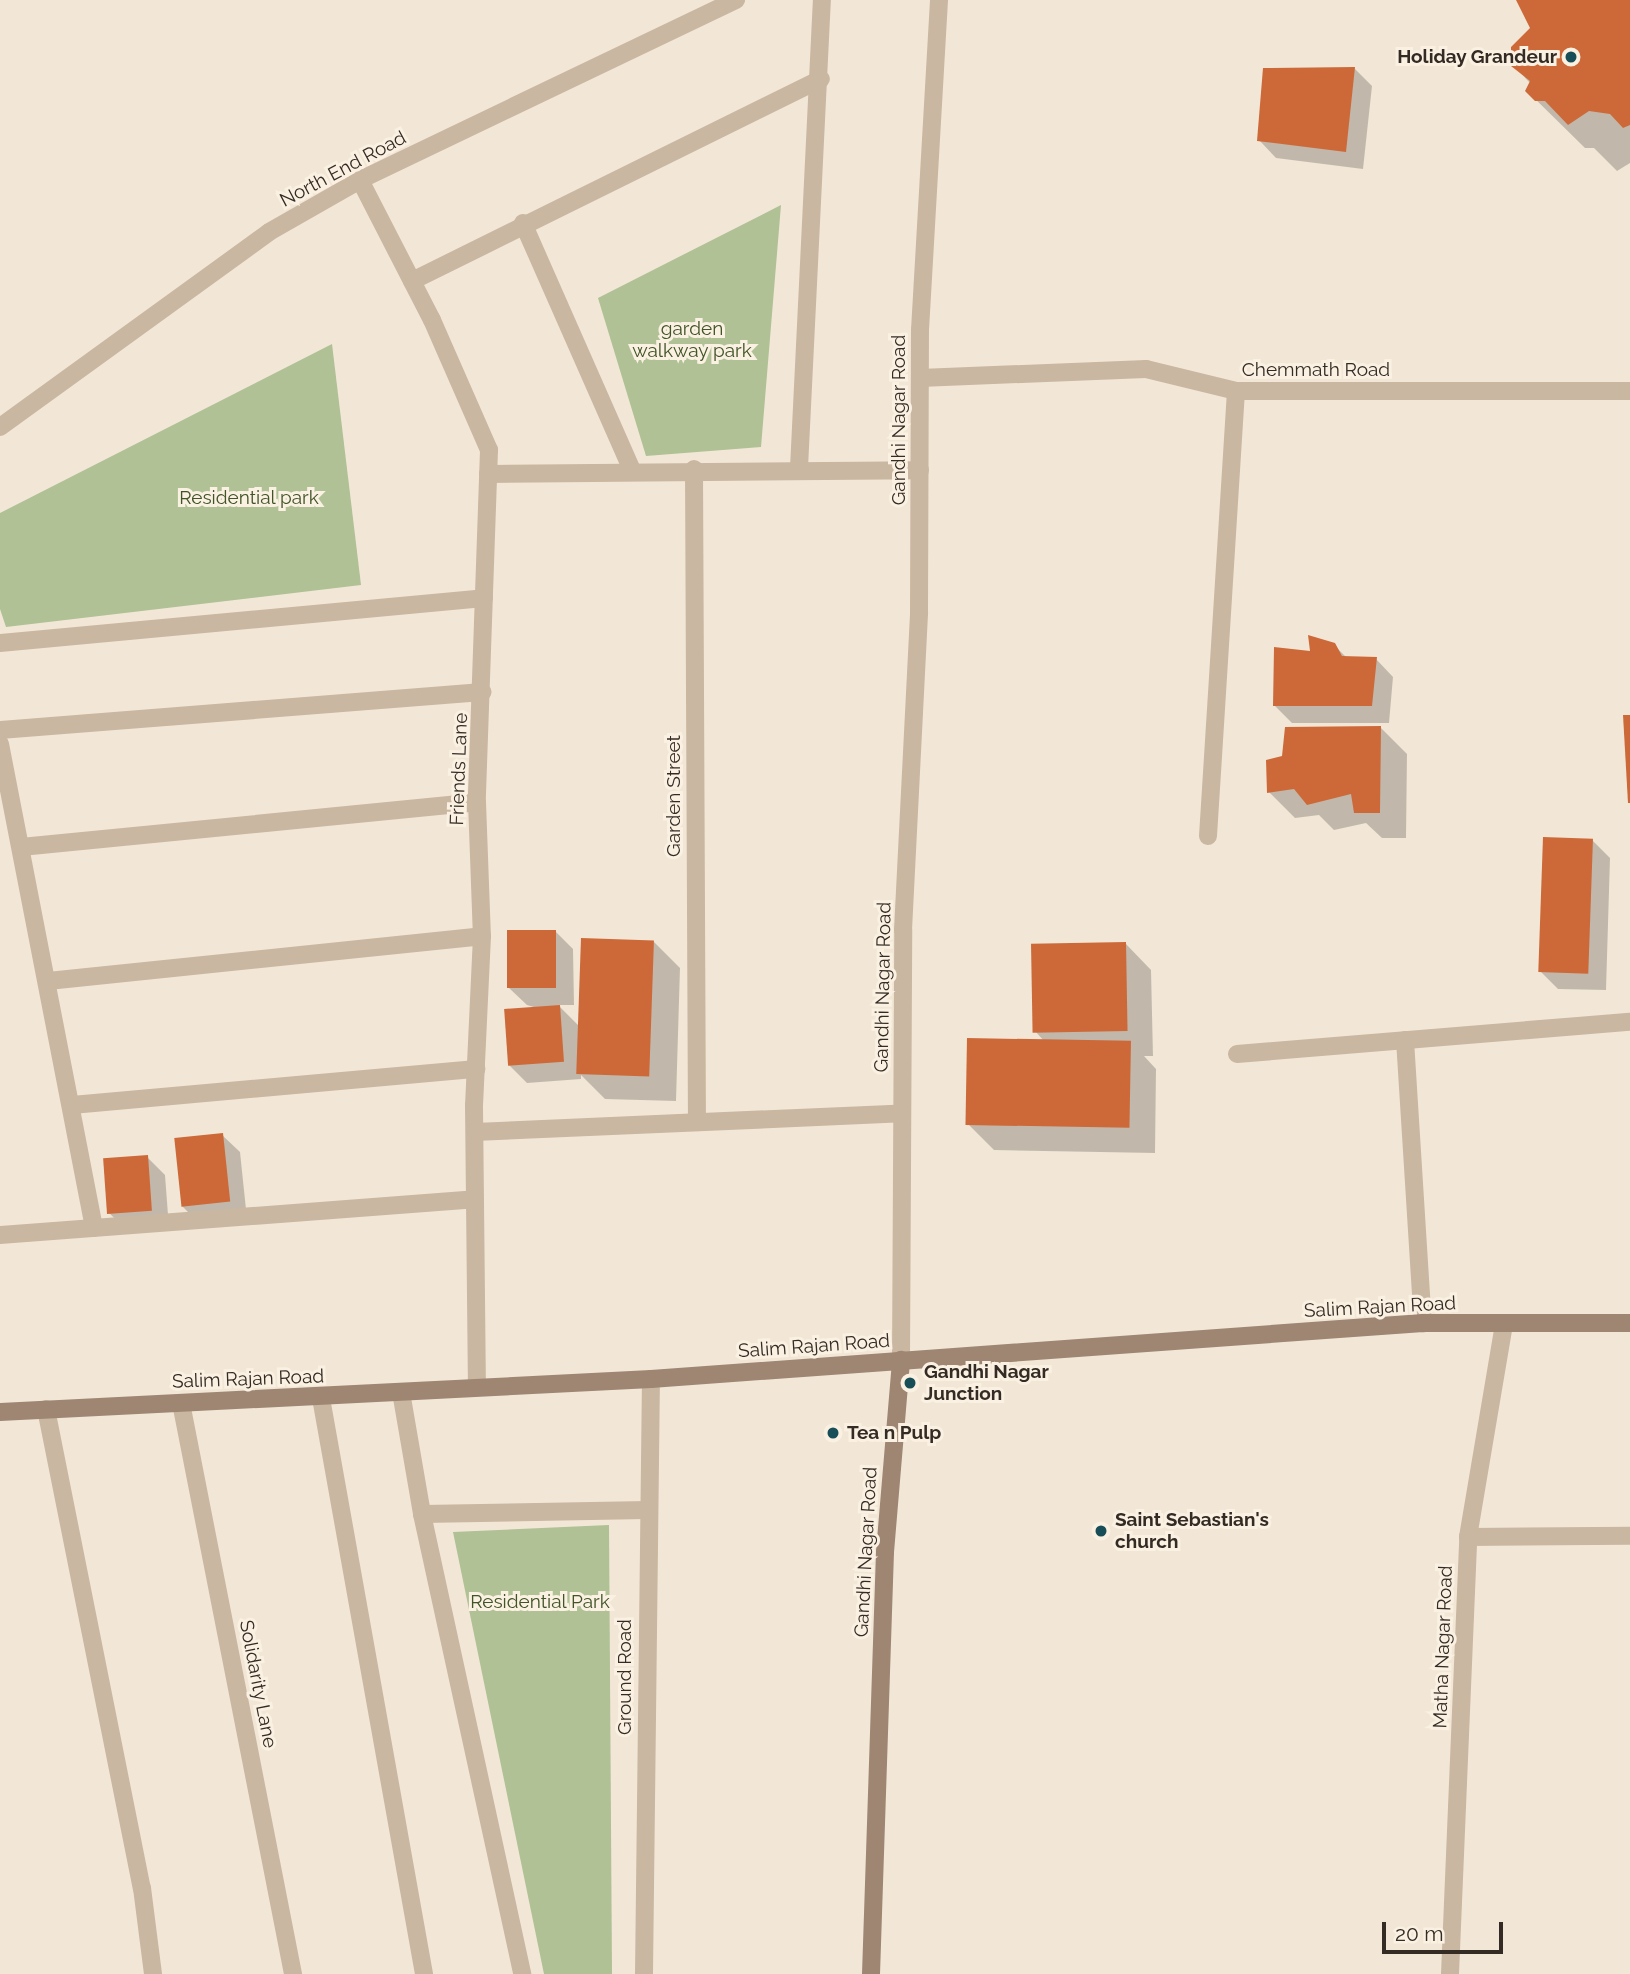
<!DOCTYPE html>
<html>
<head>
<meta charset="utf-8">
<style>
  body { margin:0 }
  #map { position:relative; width:1630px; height:1974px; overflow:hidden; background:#f2e7d6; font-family:Raleway,sans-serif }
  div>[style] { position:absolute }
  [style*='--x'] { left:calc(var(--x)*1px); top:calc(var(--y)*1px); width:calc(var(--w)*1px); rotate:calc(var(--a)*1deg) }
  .green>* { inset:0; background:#afc195 }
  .shadow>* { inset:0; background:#0003 }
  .building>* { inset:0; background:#cd6938; transform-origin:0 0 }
  .lane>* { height:18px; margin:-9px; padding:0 9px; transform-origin:9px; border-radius:9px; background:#cab7a1 }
  .street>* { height:18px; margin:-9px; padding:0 9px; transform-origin:9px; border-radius:9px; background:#cab7a1 }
  .secondary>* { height:18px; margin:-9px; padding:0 9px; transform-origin:9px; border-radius:9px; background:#9e8673 }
  .dots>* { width:19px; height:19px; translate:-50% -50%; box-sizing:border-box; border:4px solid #faf1e2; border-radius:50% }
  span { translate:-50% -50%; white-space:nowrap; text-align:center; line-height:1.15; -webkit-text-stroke:6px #faf1e2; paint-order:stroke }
  .poi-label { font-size:19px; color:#342b24; font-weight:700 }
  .right { translate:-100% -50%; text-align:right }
  .left { translate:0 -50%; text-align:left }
  .street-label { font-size:19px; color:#342b24 }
  .park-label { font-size:19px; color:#405427 }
  .scale { position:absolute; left:1382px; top:1922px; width:121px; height:32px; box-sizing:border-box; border:4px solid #342b24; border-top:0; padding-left:9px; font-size:21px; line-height:24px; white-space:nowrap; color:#342b24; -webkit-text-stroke:5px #faf1e2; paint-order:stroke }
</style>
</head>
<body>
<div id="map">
  <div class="green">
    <div style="clip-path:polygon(781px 205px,761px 447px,646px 456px,598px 298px)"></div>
    <div style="clip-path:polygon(332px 344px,361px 585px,6px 627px,0 609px,0 513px)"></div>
    <div style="clip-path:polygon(609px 1525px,612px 1974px,544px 1974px,453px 1532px)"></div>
  </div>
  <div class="shadow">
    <div style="clip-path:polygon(1518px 0,1630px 0,1630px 163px,1617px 171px,1594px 148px,1585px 148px,1527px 91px,1530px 83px,1513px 65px,1532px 28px)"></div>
    <div style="clip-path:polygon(1354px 68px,1372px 86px,1363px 169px,1276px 158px,1259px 140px)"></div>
    <div style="clip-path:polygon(1334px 645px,1347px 658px,1376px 659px,1393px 677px,1389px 723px,1292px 723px,1275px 706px)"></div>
    <div style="clip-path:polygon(1381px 728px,1407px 754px,1406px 838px,1382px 838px,1366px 823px,1334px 830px,1319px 815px,1295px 818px,1269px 792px)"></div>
    <div style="clip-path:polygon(1592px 840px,1610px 858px,1606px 990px,1558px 989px,1541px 972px)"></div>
    <div style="clip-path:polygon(555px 931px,573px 949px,574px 1005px,558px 1005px,580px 1027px,654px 942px,680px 968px,676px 1101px,605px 1099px,581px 1075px,581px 1079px,527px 1083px,509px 1065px,537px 1008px,527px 1005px,509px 988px)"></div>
    <div style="clip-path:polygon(1125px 943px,1151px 970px,1153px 1056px,1144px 1056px,1156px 1069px,1155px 1153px,994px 1150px,968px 1124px,1044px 1041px,1035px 1031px)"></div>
    <div style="clip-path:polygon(222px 1135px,240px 1152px,247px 1219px,200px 1224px,182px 1206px)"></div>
    <div style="clip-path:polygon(147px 1157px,165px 1175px,169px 1228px,127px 1230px,109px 1213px)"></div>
  </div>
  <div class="building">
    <div style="clip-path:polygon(1516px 0,1630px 0,1630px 125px,1623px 128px,1610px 114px,1589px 111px,1568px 125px,1545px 101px,1535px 101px,1525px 91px,1530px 81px,1511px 66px,1511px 47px,1530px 28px)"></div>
    <div style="clip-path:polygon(1355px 67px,1346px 152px,1257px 141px,1263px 68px)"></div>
    <div style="clip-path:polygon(1308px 635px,1335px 643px,1342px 656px,1377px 657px,1372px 706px,1273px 706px,1274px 647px,1310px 651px)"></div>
    <div style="clip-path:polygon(1623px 715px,1630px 715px,1630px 803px,1628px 803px)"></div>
    <div style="clip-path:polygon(1381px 726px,1380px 813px,1354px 813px,1351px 794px,1307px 805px,1294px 789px,1267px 793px,1266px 760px,1282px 756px,1285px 727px)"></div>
    <div style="left:1543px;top:837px;width:50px;height:135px;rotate:2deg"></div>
    <div style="left:507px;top:930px;width:49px;height:58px"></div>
    <div style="left:581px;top:938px;width:73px;height:136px;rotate:2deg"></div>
    <div style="left:1126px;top:942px;width:89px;height:95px;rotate:89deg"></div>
    <div style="left:560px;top:1005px;width:57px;height:56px;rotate:86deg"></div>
    <div style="left:967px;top:1038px;width:164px;height:87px;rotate:1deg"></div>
    <div style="left:223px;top:1133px;width:69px;height:49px;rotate:84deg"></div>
    <div style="left:148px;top:1155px;width:56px;height:45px;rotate:86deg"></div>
  </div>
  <div class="lane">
    <div style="--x:0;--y:643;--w:486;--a:-5.3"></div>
    <div style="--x:0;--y:730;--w:484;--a:-4.5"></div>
    <div style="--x:0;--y:744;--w:493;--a:79"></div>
    <div style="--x:21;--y:847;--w:458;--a:-5.6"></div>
    <div style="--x:48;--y:981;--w:436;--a:-5.9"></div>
    <div style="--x:72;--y:1105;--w:406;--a:-5.1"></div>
    <div style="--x:0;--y:1235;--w:476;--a:-4.3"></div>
    <div style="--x:46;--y:1409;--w:489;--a:78.7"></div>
    <div style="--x:142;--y:1888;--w:87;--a:82.7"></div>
    <div style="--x:1468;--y:1537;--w:162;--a:-0.4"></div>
  </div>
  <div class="street">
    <div style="--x:360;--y:180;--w:157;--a:62.8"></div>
    <div style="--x:432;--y:320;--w:142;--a:66.3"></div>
    <div style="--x:489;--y:450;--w:352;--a:92"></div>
    <div style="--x:477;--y:802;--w:134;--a:87.9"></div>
    <div style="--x:482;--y:936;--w:170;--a:92.7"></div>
    <div style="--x:474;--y:1106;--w:281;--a:89.4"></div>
    <div style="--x:523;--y:223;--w:270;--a:66.2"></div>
    <div style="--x:412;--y:281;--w:456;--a:-26.3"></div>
    <div style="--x:920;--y:378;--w:226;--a:-2.3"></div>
    <div style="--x:1146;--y:369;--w:93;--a:13.7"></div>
    <div style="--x:1236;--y:391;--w:394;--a:0"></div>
    <div style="--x:0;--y:427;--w:332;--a:-35.9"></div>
    <div style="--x:269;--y:232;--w:105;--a:-29.7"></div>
    <div style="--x:360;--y:180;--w:417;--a:-25.6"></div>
    <div style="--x:799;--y:468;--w:469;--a:-87.2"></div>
    <div style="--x:694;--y:469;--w:653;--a:89.74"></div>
    <div style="--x:488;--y:474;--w:432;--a:-0.5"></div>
    <div style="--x:1208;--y:836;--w:446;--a:-86.4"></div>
    <div style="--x:1405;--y:1040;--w:284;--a:86.4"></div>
    <div style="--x:1237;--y:1054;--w:394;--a:-4.7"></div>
    <div style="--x:475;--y:1132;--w:427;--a:-2.5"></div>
    <div style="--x:901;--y:1360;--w:430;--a:-89.7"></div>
    <div style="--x:903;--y:930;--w:318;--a:-87.1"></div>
    <div style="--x:919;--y:612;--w:282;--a:-89.8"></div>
    <div style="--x:920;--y:330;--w:331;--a:-86.7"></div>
    <div style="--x:401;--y:1392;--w:124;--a:80.2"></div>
    <div style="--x:422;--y:1514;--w:471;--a:77.7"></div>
    <div style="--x:321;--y:1398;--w:585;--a:79.86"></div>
    <div style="--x:181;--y:1403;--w:582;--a:78.9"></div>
    <div style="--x:422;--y:1514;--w:225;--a:-1"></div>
    <div style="--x:644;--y:1974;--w:595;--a:-89.33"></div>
    <div style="--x:1450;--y:1974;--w:437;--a:-87.6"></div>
    <div style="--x:1468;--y:1537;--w:216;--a:-80.4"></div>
  </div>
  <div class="secondary">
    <div style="--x:0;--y:1412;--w:652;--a:-2.9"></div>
    <div style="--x:651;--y:1379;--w:774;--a:-4.15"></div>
    <div style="--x:1423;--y:1323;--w:207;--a:0"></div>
    <div style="--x:871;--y:1974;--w:422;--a:-88.1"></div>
    <div style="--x:885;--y:1552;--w:193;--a:-85.2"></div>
  </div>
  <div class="dots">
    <div style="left:1571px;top:57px;background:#184e57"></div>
    <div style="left:910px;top:1383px;background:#184e57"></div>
    <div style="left:833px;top:1433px;background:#184e57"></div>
    <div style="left:1101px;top:1531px;background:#184e57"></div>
  </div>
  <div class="poi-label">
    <span class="right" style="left:1557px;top:57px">Holiday Grandeur</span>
    <span class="left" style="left:924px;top:1383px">Gandhi Nagar<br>Junction</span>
    <span class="left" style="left:847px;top:1433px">Tea n Pulp</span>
    <span class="left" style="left:1115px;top:1531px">Saint Sebastian's<br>church</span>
  </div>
  <div class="street-label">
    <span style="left:343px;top:169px;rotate:-28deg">North End Road</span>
    <span style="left:1316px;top:370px">Chemmath Road</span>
    <span style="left:899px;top:420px;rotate:-90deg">Gandhi Nagar Road</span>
    <span style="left:459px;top:769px;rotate:-88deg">Friends Lane</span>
    <span style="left:674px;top:796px;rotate:-90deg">Garden Street</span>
    <span style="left:883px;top:987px;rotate:-89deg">Gandhi Nagar Road</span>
    <span style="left:1380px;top:1307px;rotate:-3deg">Salim Rajan Road</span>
    <span style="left:814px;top:1346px;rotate:-4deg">Salim Rajan Road</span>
    <span style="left:248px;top:1379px;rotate:-2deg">Salim Rajan Road</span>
    <span style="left:866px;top:1552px;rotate:-87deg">Gandhi Nagar Road</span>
    <span style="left:1443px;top:1647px;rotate:-88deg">Matha Nagar Road</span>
    <span style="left:625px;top:1677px;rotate:-90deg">Ground Road</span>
    <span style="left:258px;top:1684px;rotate:79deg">Solidarity Lane</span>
  </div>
  <div class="park-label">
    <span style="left:692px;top:340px">garden<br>walkway park</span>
    <span style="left:249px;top:498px">Residential park</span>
    <span style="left:540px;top:1602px">Residential Park</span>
  </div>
  <div class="scale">20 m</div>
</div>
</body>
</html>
